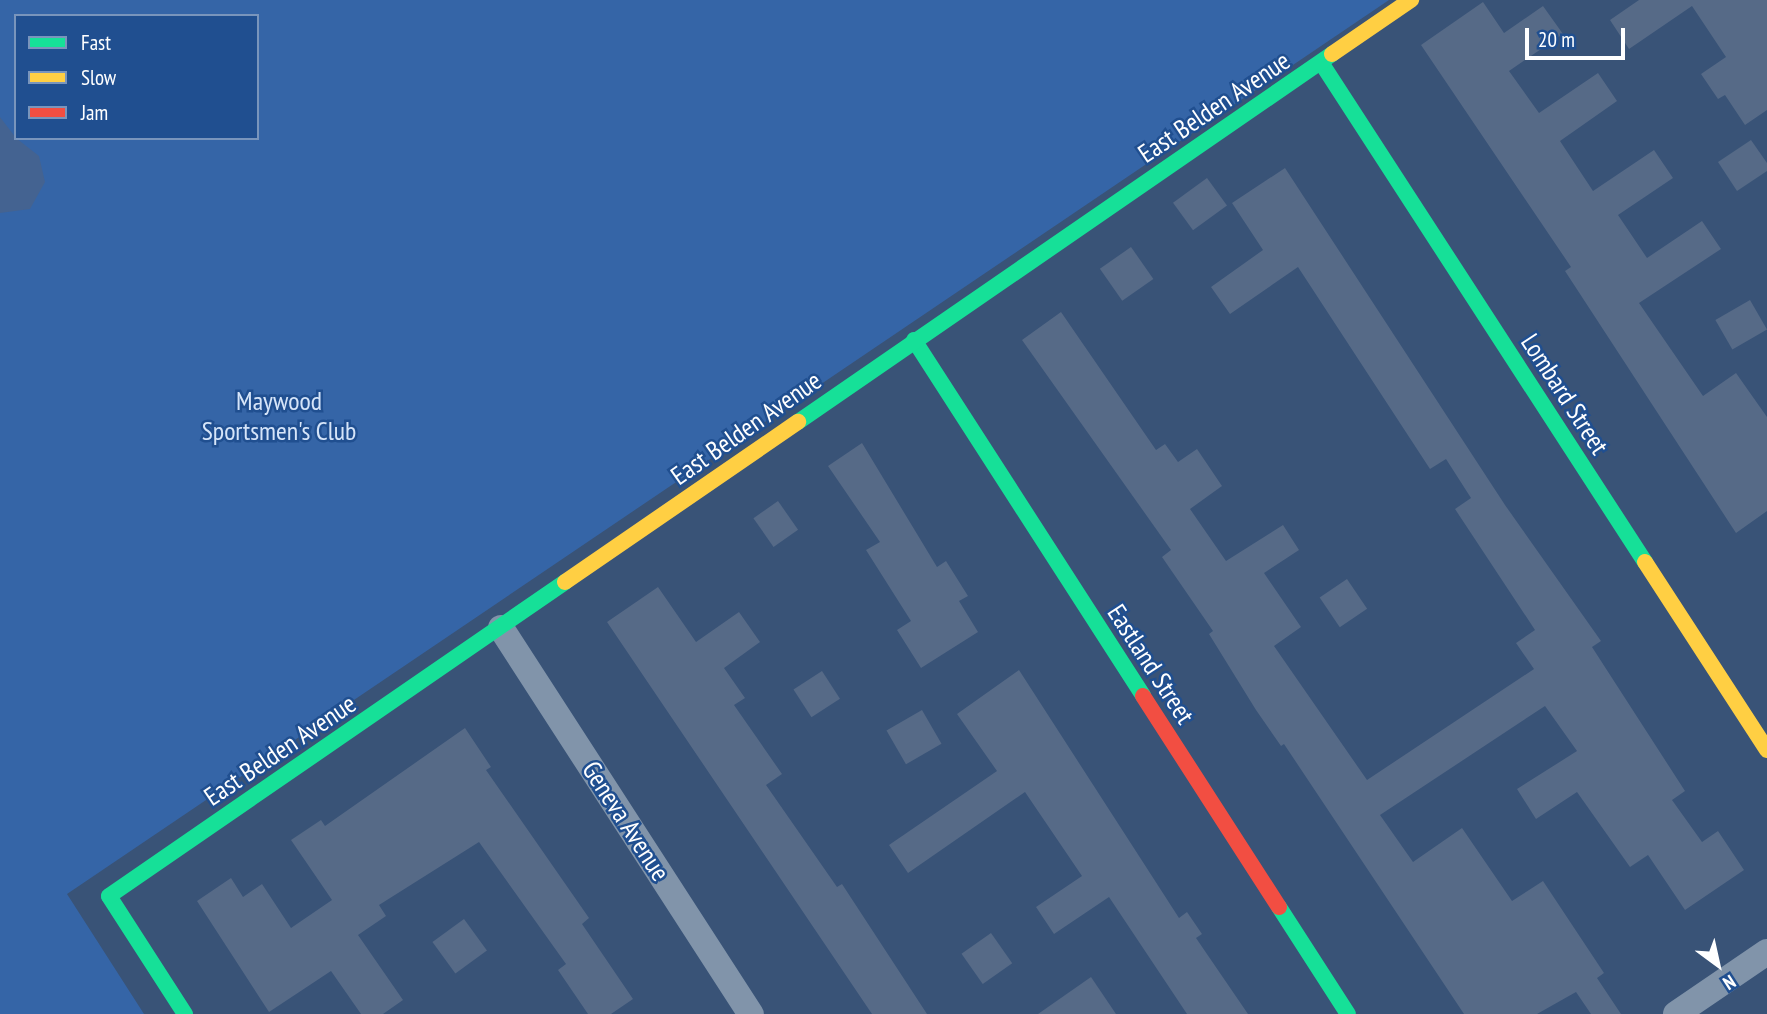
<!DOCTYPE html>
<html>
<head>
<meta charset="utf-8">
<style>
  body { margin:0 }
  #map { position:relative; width:1767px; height:1014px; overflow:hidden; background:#395377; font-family:"PT Sans Narrow",sans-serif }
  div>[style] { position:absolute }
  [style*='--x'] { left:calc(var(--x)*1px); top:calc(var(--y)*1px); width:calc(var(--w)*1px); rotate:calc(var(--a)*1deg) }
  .green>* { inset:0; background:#3565a7 }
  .water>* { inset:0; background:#446391 }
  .building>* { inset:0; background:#566a87; transform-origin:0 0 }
  .street>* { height:26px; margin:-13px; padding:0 13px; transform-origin:13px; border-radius:13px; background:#8194aa }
  .fast>* { height:16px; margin:-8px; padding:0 8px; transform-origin:8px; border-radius:8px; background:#16e098 }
  .slow>* { height:16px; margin:-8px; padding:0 8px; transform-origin:8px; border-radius:8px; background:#ffcf43 }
  .jam>* { height:16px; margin:-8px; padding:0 8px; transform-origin:8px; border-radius:8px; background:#f24e42 }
  span { translate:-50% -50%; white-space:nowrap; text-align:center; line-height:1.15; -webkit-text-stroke:5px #204f90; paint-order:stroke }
  .street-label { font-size:26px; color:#fff }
  .park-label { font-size:26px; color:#d6e5f9 }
  .legend { position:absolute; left:14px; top:14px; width:245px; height:126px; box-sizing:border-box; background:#204f90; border:2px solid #7995bc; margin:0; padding:9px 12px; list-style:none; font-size:21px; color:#fff }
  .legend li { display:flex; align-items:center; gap:14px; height:35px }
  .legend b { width:35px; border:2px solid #7995bc }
  .north { position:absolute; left:1683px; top:930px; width:70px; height:70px; -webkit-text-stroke:5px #204f90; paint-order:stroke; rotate:147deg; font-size:19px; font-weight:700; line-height:28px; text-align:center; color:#fff }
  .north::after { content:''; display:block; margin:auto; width:24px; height:32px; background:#fff; clip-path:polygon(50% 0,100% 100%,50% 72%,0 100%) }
  .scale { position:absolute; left:1525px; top:28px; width:100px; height:32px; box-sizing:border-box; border:4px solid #fff; border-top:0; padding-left:9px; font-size:21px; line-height:24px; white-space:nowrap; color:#fff; -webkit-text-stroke:5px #204f90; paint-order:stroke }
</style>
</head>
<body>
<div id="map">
  <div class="green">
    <div style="clip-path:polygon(evenodd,0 0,1389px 0,67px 894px,144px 1014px,0 1014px,0 0,16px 16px,257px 16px,257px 138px,16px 138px,16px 16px)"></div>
  </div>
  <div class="water">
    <div style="clip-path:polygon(0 117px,16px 138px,39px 156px,45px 182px,30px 209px,0 213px)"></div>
  </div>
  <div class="building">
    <div style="clip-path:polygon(1639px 0,1767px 0,1767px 110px,1745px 125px,1725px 95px,1718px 99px,1701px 74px,1726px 57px,1692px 6px,1629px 49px,1610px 20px)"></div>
    <div style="clip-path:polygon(1483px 2px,1504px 33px,1543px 6px,1563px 34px,1509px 71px,1539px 113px,1598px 73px,1617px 101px,1560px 141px,1593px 191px,1654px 150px,1673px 178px,1618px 215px,1647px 258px,1702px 221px,1721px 249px,1639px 303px,1703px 396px,1736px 373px,1767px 417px,1767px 511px,1736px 533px,1565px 271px,1571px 267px,1421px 45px)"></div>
    <div style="clip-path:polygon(1751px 140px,1767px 163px,1767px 171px,1737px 191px,1718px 162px)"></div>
    <div style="clip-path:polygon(1285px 168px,1505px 505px,1601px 641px,1592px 647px,1685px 791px,1672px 800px,1702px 842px,1718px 831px,1744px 870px,1685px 910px,1648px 855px,1630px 867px,1577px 792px,1536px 819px,1517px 789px,1577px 751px,1545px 706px,1380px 815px,1413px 862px,1462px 828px,1512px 901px,1543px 881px,1604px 973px,1597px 978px,1621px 1014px,1591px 1014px,1576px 992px,1537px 1014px,1464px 1014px,1284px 744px,1281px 746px,1256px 710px,1209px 634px,1213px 631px,1162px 557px,1171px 550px,1022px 340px,1061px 312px,1156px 450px,1165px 444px,1178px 462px,1197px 449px,1222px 486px,1190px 509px,1226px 561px,1283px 525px,1299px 550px,1264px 573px,1301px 627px,1274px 646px,1367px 780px,1534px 669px,1516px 643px,1535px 630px,1455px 509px,1471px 498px,1446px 459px,1430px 469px,1298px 267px,1230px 314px,1211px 287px,1263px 250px,1232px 203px)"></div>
    <div style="left:1207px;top:178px;width:34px;height:42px;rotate:54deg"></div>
    <div style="left:1131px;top:247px;width:39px;height:38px;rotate:55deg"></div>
    <div style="left:1750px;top:300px;width:34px;height:40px;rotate:60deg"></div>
    <div style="clip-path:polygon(862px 443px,937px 567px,946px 561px,968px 596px,959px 601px,978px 632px,921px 668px,897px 630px,911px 621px,866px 550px,880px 542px,828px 466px)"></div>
    <div style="left:778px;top:501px;width:35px;height:30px;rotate:55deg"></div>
    <div style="left:1347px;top:579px;width:36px;height:33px;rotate:56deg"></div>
    <div style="clip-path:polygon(658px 587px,696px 642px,739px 612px,760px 642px,724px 668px,745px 698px,734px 705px,782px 774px,766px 785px,837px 887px,842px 884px,927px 1014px,872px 1014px,607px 622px)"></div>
    <div style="clip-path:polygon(1019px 670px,1179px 918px,1187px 912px,1202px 934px,1196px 938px,1248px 1014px,1187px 1014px,1109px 897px,1054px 934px,1036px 907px,1082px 876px,1025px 792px,908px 873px,889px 845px,997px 771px,957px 714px)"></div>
    <div style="left:822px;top:671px;width:33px;height:34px;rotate:57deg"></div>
    <div style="left:922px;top:710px;width:39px;height:41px;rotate:60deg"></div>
    <div style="clip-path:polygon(465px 728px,491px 767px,486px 770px,589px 918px,582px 924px,633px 999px,611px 1014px,588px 1014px,558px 970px,566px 964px,479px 842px,379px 905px,386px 916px,358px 935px,403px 1000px,383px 1014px,361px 1014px,331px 971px,269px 1012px,197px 901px,231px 878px,243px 897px,262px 884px,291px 928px,332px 900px,291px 840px,321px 820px,325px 826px)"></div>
    <div style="left:464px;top:919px;width:39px;height:39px;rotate:54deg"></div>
    <div style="left:991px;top:933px;width:37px;height:36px;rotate:55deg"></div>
    <div style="clip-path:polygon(1091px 977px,1116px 1014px,1038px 1014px)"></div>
  </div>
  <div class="street">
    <div style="--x:501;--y:628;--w:460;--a:57.1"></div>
    <div style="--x:1676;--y:1014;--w:110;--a:-34.3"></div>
  </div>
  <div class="fast">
    <div style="--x:1322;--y:64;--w:594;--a:57.03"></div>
    <div style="--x:914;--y:340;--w:423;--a:57.2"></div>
    <div style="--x:798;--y:422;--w:649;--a:-34.57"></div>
    <div style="--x:1279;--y:907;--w:127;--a:57.2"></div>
    <div style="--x:185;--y:1014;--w:140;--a:-122.8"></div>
    <div style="--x:109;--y:896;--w:554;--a:-34.55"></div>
  </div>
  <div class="slow">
    <div style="--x:1332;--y:54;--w:96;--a:-34.4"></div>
    <div style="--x:1645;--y:562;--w:224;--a:57"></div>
    <div style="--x:565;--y:582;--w:283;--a:-34.5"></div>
  </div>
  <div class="jam">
    <div style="--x:1143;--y:696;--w:251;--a:57.2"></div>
  </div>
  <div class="street-label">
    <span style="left:1214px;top:107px;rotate:-34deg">East Belden Avenue</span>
    <span style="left:1565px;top:394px;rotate:57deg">Lombard Street</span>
    <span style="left:746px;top:428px;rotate:-35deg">East Belden Avenue</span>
    <span style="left:1151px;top:664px;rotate:57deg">Eastland Street</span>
    <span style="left:280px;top:750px;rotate:-34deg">East Belden Avenue</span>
    <span style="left:626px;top:821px;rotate:57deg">Geneva Avenue</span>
  </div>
  <div class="park-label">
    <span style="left:279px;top:416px">Maywood<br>Sportsmen's Club</span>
  </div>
  <ul class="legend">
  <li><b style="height:9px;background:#16e098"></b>Fast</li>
  <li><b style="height:9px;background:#ffcf43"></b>Slow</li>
  <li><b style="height:9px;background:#f24e42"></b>Jam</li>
  </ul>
  <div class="north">N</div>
  <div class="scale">20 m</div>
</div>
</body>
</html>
